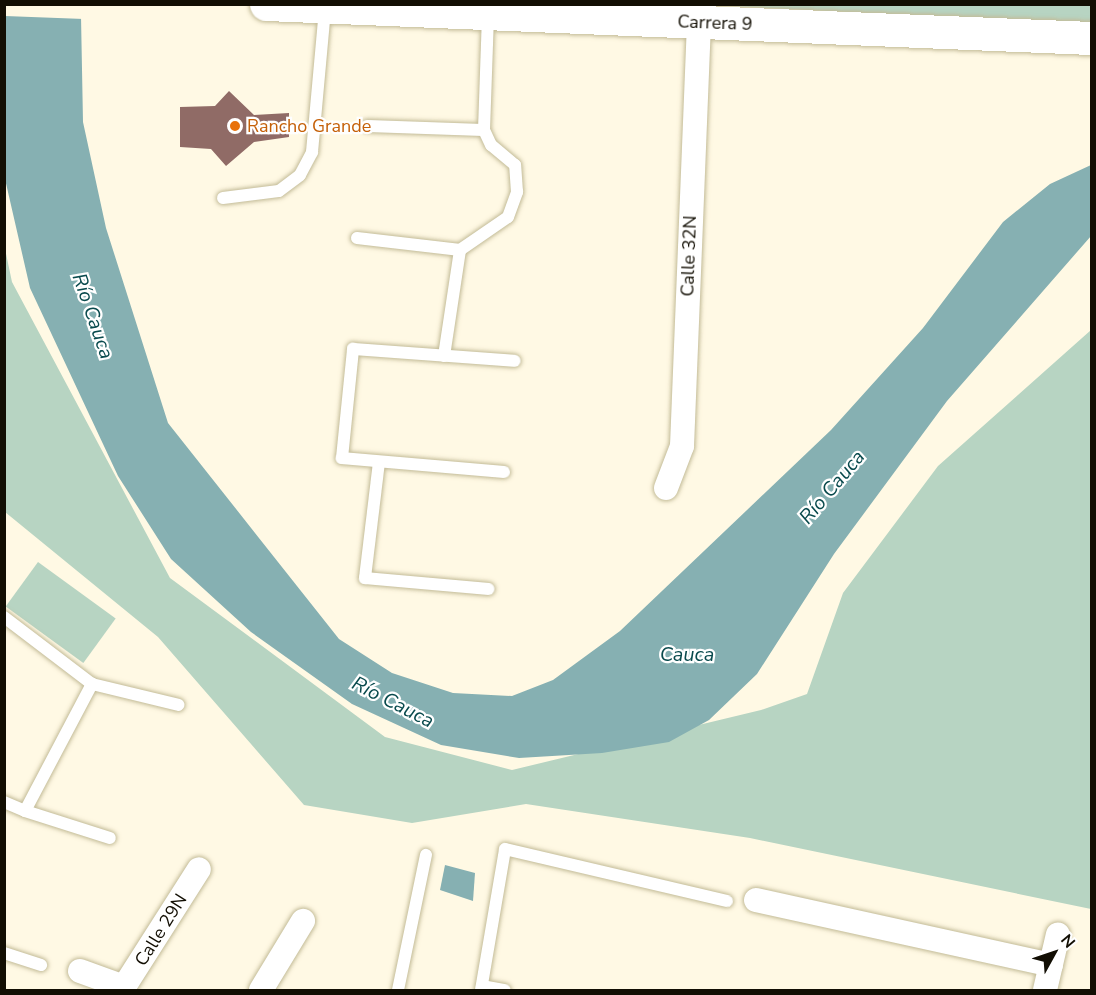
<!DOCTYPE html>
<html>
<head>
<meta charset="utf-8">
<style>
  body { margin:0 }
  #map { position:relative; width:1096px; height:995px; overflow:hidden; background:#fff9e4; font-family:"Nunito Sans",sans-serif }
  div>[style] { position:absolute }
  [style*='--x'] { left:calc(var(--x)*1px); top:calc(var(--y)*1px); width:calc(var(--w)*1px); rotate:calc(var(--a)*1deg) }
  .green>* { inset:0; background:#b7d4c2; transform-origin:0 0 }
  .water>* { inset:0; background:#86b0b2 }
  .pier>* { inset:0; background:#fff9e4 }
  .building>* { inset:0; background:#906b66 }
  .roads { filter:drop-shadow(0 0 2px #c3bb97) drop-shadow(0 0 2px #c3bb97) }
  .lane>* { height:12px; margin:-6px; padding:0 6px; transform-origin:6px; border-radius:6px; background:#fff }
  .street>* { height:24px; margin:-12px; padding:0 12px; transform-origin:12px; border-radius:12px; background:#fff }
  .primary>* { height:33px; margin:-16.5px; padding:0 16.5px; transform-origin:16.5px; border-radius:16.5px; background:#fff }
  .dots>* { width:16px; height:16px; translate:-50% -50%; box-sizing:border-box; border:3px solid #fff; border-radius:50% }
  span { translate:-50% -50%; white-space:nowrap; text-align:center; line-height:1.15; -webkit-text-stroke:4.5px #fff; paint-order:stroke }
  .street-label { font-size:18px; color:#120e03 }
  .food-label { font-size:18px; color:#c56008 }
  .left { translate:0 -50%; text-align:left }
  .water-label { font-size:20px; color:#094a4d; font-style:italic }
  .frame { position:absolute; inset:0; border:6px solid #120e03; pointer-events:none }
  .north { position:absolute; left:1024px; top:923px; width:60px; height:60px; -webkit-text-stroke:4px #fff; paint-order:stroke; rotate:50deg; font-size:16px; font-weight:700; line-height:24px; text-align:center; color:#120e03 }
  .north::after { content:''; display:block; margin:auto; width:21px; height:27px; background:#120e03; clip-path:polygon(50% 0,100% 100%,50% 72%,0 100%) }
</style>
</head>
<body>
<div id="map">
  <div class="green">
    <div style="clip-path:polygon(708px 5px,1091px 5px,1091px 24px)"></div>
    <div style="clip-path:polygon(4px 244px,12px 282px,170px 578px,385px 737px,512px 770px,761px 710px,807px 694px,843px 593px,938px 466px,1091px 330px,1091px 909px,750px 838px,526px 804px,412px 823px,304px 805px,158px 637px,5px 512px)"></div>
    <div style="left:38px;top:562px;width:96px;height:55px;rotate:36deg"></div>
  </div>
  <div class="water">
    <div style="clip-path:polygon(4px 5px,81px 16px,83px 122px,106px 228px,168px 423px,339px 639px,392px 673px,453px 693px,512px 696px,553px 680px,620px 631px,831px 430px,923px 328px,1003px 222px,1050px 184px,1091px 165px,1091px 236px,947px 401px,834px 554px,757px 674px,709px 720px,669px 742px,602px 753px,519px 758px,441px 745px,352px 704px,251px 632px,171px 559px,118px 476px,30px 288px,5px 179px)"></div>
    <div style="clip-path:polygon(445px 865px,475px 873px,473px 901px,440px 890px)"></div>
  </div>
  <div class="pier">
    <div style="clip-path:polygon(83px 4px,84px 19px,5px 16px,5px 5px)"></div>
  </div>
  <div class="building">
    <div style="clip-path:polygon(229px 91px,254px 115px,289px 113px,289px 137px,254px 142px,226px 166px,211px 149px,180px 147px,180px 107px,215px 106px)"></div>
  </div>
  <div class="roads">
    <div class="lane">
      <div style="--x:367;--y:126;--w:117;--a:2"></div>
      <div style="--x:223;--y:198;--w:56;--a:-7.1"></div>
      <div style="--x:279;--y:191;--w:26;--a:-37"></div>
      <div style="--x:300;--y:175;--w:26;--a:-62"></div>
      <div style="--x:312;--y:152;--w:145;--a:-84.8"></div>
      <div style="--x:357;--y:238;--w:104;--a:6.6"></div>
      <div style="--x:444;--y:356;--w:107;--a:-81.4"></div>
      <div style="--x:460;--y:250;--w:58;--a:-34.5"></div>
      <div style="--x:508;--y:217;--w:27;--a:-70"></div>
      <div style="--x:517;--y:192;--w:27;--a:-94"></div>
      <div style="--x:515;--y:165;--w:31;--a:-140"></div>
      <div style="--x:491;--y:145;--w:17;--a:-115"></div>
      <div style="--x:484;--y:130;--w:116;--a:-88"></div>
      <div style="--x:379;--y:462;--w:117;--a:96.9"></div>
      <div style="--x:365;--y:578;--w:124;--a:5.1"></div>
      <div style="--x:504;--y:472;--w:163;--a:-175.1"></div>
      <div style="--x:342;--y:458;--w:110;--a:-84.2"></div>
      <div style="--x:353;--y:349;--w:162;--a:4.2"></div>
      <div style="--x:4;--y:617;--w:111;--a:37.3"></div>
      <div style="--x:92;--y:684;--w:89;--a:13.6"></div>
      <div style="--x:4;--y:802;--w:23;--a:23"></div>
      <div style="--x:25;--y:811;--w:144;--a:-62.2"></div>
      <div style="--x:25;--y:811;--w:89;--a:17.6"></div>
      <div style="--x:4;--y:953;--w:39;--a:18"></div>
      <div style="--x:482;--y:986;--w:23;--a:10"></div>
      <div style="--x:398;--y:990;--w:138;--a:-78.3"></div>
      <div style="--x:481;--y:990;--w:143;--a:-80.3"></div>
      <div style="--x:505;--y:849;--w:228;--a:13.2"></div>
    </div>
    <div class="street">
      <div style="--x:666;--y:488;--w:45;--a:-69.1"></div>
      <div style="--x:682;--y:446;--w:424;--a:-87.7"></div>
      <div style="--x:756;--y:900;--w:302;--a:12.4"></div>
      <div style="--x:80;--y:971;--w:47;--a:20"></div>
      <div style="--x:122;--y:990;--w:143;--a:-57.5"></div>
      <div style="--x:261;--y:990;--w:81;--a:-58.7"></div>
      <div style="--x:1045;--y:990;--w:57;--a:-76.9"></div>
    </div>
    <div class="primary">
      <div style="--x:266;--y:4;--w:827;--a:2.36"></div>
    </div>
  </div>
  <div class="dots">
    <div style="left:235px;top:126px;background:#e8710a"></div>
  </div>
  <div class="street-label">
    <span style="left:715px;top:23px;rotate:2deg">Carrera 9</span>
    <span style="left:689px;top:256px;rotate:-88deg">Calle 32N</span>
    <span style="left:161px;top:930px;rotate:-58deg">Calle 29N</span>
  </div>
  <div class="food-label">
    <span class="left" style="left:247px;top:126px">Rancho Grande</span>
  </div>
  <div class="water-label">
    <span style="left:93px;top:316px;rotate:71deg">Río Cauca</span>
    <span style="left:832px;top:487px;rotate:-50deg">Río Cauca</span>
    <span style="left:687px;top:654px">Cauca</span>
    <span style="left:393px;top:702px;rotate:27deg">Río Cauca</span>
  </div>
  <div class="frame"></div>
  <div class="north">N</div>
</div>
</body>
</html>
